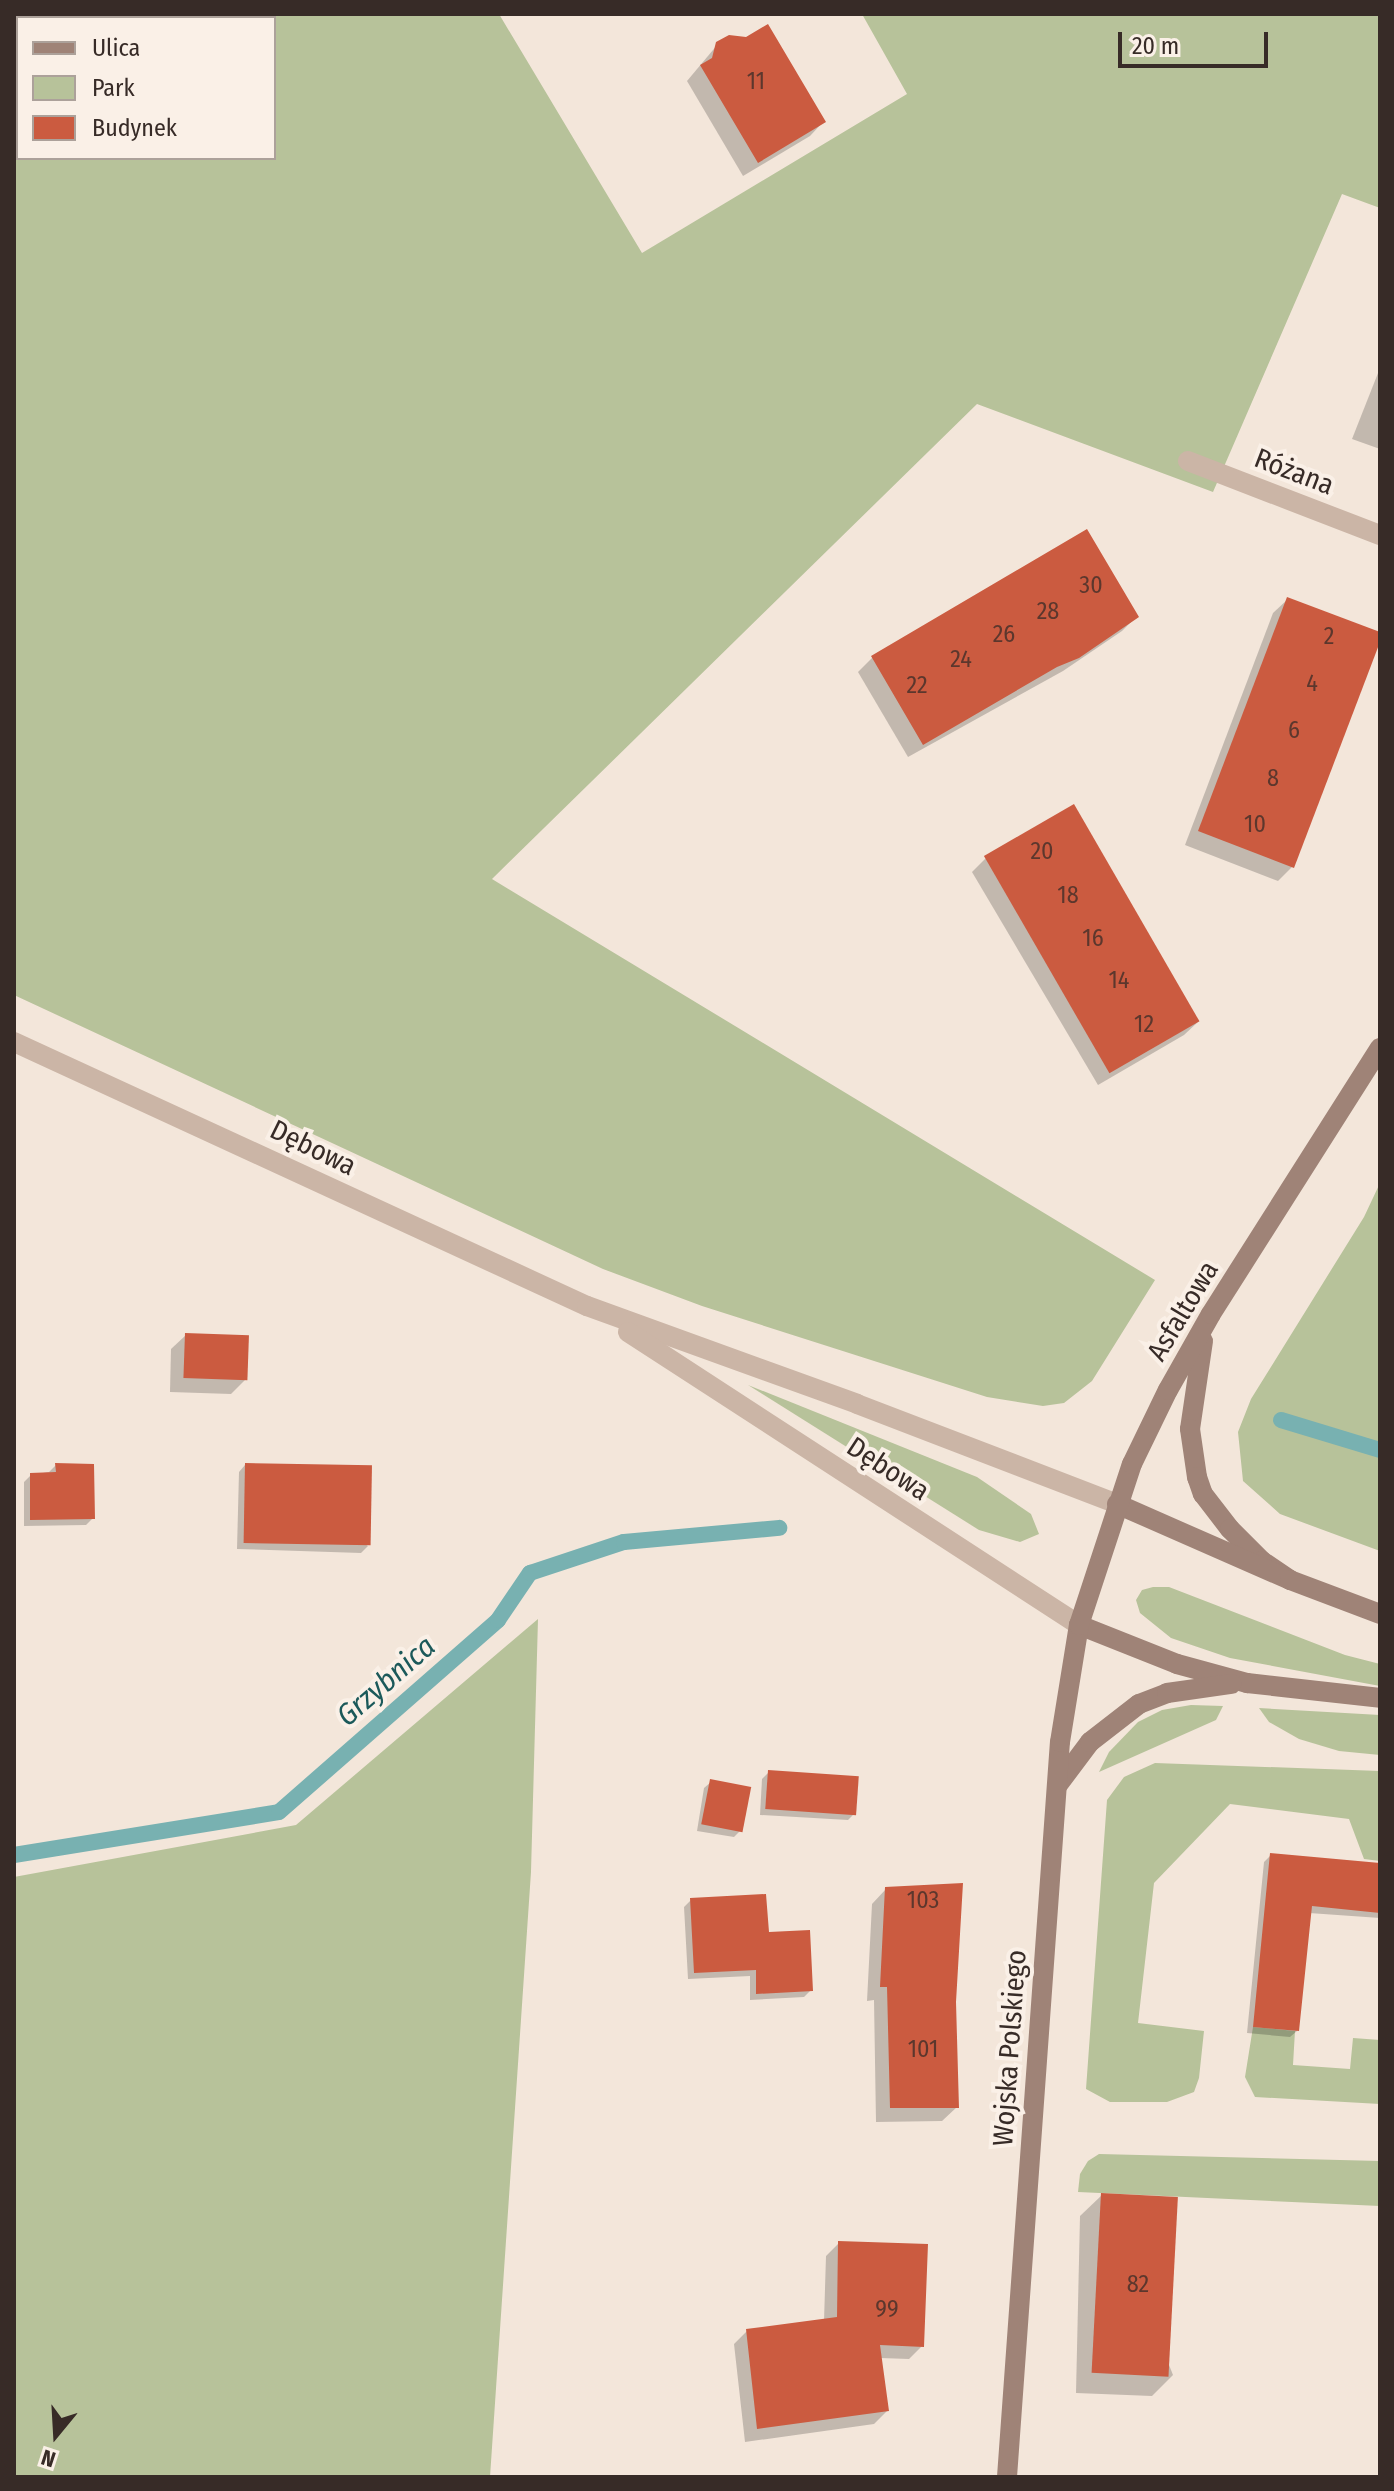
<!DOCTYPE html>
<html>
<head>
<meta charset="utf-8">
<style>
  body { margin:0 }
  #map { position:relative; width:1394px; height:2491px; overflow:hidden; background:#f3e6da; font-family:"Fira Sans Condensed",sans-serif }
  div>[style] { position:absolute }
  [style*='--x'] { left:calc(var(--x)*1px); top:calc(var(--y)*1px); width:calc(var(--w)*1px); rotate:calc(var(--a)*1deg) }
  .green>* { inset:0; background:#b7c29a }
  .shadow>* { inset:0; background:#0003 }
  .stream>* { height:16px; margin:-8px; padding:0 8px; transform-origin:8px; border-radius:8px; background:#78b1b1 }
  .building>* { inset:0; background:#cb5b40; transform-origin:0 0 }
  .street>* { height:20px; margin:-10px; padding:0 10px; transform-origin:10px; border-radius:10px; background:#cbb5a6 }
  .secondary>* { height:20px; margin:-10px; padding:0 10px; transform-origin:10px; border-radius:10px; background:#9f8377 }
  span { translate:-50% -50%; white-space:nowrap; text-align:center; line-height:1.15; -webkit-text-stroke:8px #faf0e7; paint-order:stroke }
  .number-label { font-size:24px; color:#5c372d }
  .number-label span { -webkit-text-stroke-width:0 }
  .street-label { font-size:28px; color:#372b27 }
  .water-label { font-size:30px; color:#1b595a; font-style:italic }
  .frame { position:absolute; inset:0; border:16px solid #372b27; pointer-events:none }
  .legend { position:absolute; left:16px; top:16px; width:260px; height:144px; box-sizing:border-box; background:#faf0e7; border:2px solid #aca19a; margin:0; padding:10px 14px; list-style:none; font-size:24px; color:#372b27 }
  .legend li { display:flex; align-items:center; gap:16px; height:40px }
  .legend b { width:40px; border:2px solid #aca19a }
  .north { position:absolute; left:16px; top:2395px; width:80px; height:80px; -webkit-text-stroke:6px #faf0e7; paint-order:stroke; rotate:198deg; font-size:22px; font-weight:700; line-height:32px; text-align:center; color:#372b27 }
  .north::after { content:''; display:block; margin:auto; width:28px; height:36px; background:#372b27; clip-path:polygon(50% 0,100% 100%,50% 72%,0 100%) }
  .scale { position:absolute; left:1118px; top:32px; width:150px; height:36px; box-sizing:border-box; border:4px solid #372b27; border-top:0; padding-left:10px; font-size:24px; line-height:28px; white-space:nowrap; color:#372b27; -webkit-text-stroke:6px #faf0e7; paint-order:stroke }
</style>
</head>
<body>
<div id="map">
  <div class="green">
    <div style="clip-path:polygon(230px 14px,499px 14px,642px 253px,907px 94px,862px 14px,1380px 14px,1380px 208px,1342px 194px,1213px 492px,977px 404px,492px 879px,1155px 1280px,1092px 1381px,1064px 1403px,1043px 1406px,987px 1397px,702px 1306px,603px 1269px,14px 995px,14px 155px,18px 158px,274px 158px,274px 18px,232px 18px)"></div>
    <div style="clip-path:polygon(1380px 1183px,1380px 1551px,1280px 1514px,1243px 1481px,1238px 1432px,1251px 1399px,1364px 1217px)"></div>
    <div style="clip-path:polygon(748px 1385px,977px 1477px,1031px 1514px,1039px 1534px,1020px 1542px,979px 1530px)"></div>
    <div style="clip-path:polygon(1153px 1587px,1169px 1587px,1345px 1655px,1380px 1664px,1380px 1686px,1230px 1658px,1171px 1638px,1140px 1613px,1136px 1600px,1142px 1590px)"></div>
    <div style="clip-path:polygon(538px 1619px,531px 1872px,490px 2477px,14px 2477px,14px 1877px,296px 1825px)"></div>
    <div style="clip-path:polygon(1191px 1705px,1223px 1706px,1216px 1720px,1099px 1772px,1109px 1752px,1138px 1722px,1162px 1710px)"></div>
    <div style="clip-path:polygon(1259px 1708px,1380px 1715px,1380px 1755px,1339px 1751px,1299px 1739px,1269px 1722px)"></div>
    <div style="clip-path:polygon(1155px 1763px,1380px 1771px,1380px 1861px,1364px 1859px,1349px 1819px,1230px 1804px,1154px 1883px,1138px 2023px,1204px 2031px,1199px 2078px,1194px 2092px,1167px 2102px,1110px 2102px,1086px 2089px,1107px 1800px,1124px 1777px)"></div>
    <div style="clip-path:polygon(1253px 2027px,1295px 2031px,1293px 2065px,1350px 2069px,1353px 2038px,1380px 2040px,1380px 2104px,1255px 2097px,1245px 2077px)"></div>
    <div style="clip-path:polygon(1099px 2154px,1380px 2161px,1380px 2206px,1078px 2192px,1080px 2174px,1088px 2161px)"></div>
  </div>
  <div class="shadow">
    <div style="clip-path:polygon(718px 44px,824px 121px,810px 136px,743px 176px,687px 81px)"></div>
    <div style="clip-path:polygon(1380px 368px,1380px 449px,1352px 439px)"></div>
    <div style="clip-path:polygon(1086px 532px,1136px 617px,1122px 631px,1063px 671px,908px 757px,858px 672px,872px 658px)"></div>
    <div style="clip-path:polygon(1288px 599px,1380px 636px,1292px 867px,1278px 881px,1185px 845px,1273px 613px)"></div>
    <div style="clip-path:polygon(986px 858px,1199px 1021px,1184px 1035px,1098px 1085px,972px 872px)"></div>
    <div style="clip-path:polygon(186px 1335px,245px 1380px,231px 1394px,170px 1392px,171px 1349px)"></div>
    <div style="clip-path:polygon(56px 1465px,93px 1518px,86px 1525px,24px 1526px,24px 1482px,31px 1475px,49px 1472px)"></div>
    <div style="clip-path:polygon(245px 1465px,368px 1546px,361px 1553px,237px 1549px,239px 1472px)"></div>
    <div style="clip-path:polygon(769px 1772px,855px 1813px,848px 1820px,760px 1815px,762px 1779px)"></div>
    <div style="clip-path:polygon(711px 1782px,741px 1830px,734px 1837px,697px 1831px,704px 1788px)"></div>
    <div style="clip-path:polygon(1271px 1855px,1380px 1864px,1380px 1918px,1309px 1913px,1297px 2031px,1290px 2037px,1247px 2033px,1264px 1862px)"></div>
    <div style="clip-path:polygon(886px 1889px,954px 2002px,957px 2107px,942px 2121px,876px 2122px,874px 2000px,867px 2001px,872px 1904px)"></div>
    <div style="clip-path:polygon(691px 1900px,767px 1934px,811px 1990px,804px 1997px,750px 2000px,750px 1976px,688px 1979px,684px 1907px)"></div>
    <div style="clip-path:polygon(1102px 2195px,1173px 2375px,1152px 2396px,1076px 2393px,1080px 2216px)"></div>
    <div style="clip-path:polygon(839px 2243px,922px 2346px,909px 2359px,880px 2358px,887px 2411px,874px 2424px,745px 2442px,734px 2344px,747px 2331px,824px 2321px,826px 2256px)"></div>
  </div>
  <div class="stream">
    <div style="--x:1281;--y:1420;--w:103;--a:16.9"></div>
    <div style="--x:14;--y:1855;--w:268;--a:-9.2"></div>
    <div style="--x:279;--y:1812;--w:291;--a:-41.2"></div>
    <div style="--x:498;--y:1620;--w:57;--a:-55.8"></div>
    <div style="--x:530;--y:1573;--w:99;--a:-18.3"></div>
    <div style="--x:624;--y:1542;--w:156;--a:-5.2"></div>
  </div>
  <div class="building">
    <div style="clip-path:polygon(768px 24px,826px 122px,758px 163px,700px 65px,712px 58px,716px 42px,729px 35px,746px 37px)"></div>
    <div style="clip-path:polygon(1087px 529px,1139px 617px,1079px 658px,1057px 667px,923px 745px,871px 656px)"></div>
    <div style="clip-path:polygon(1287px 597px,1380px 632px,1380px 642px,1294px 868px,1198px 831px)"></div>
    <div style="left:1074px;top:804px;width:251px;height:104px;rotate:60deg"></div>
    <div style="left:185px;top:1333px;width:64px;height:45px;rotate:2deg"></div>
    <div style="clip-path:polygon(55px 1463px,94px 1464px,95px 1519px,30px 1520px,30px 1473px,56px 1472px)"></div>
    <div style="left:245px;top:1463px;width:127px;height:80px;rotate:1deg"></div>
    <div style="left:768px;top:1770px;width:91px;height:39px;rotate:4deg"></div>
    <div style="left:710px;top:1779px;width:42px;height:46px;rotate:11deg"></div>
    <div style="clip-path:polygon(1270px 1853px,1380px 1863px,1380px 1913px,1312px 1906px,1299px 2031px,1253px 2027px)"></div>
    <div style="clip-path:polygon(963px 1883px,956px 2002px,959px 2108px,890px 2108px,887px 1987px,880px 1987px,885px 1887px)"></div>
    <div style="clip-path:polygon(766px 1894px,769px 1932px,810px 1930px,813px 1991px,756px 1994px,756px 1970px,694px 1973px,690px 1898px)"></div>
    <div style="left:1101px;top:2193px;width:77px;height:180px;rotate:3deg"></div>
    <div style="clip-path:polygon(838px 2241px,928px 2244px,924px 2347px,880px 2345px,889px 2411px,757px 2429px,746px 2329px,837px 2317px)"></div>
  </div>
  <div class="street">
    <div style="--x:1188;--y:461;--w:206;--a:21.1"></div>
    <div style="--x:14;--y:1042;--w:631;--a:24.74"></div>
    <div style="--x:587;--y:1306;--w:287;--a:19.9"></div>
    <div style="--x:857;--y:1404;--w:279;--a:21"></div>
    <div style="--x:628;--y:1332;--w:538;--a:33.01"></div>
  </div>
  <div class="secondary">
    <div style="--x:1203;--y:1341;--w:89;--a:98.4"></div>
    <div style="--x:1190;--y:1429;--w:49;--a:81.7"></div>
    <div style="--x:1197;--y:1477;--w:18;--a:71"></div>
    <div style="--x:1203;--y:1494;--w:44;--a:52.4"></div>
    <div style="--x:1230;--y:1529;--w:45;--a:45"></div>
    <div style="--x:1262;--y:1561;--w:34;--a:34"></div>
    <div style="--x:1117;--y:1504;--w:189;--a:23.7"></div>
    <div style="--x:1290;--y:1580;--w:96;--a:20.7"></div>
    <div style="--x:1079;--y:1625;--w:105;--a:21.7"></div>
    <div style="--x:1177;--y:1664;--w:73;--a:15.2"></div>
    <div style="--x:1247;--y:1683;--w:134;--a:6.4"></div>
    <div style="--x:1057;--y:1786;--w:55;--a:-53.1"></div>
    <div style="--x:1090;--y:1742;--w:62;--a:-37.8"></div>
    <div style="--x:1139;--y:1704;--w:30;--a:-21"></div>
    <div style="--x:1167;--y:1693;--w:65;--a:-8"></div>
    <div style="--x:1007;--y:2477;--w:737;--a:-85.88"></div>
    <div style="--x:1060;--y:1742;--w:119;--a:-80.8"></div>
    <div style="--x:1079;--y:1625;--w:169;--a:-71.8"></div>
    <div style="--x:1132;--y:1464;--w:82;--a:-64.1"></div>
    <div style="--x:1168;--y:1390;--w:87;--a:-60.5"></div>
    <div style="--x:1211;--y:1314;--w:315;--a:-57.6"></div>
  </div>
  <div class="number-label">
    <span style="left:756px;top:82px">11</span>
    <span style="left:1091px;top:586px">30</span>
    <span style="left:1048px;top:612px">28</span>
    <span style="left:1004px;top:635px">26</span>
    <span style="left:1329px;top:637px">2</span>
    <span style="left:961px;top:660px">24</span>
    <span style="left:1312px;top:684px">4</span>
    <span style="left:917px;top:686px">22</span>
    <span style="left:1294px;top:731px">6</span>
    <span style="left:1273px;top:779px">8</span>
    <span style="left:1255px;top:825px">10</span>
    <span style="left:1042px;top:852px">20</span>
    <span style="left:1068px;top:896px">18</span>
    <span style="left:1093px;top:939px">16</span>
    <span style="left:1119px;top:981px">14</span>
    <span style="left:1144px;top:1025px">12</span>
    <span style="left:923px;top:1901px">103</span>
    <span style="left:923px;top:2050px">101</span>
    <span style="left:1138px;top:2285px">82</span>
    <span style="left:887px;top:2310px">99</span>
  </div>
  <div class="street-label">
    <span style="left:1294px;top:472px;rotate:21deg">Różana</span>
    <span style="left:313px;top:1148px;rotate:26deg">Dębowa</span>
    <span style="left:1183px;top:1311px;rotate:-59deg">Asfaltowa</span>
    <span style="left:888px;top:1469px;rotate:33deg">Dębowa</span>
    <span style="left:1010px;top:2048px;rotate:-86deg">Wojska Polskiego</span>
  </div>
  <div class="water-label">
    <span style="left:386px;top:1681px;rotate:-41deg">Grzybnica</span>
  </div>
  <div class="frame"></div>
  <ul class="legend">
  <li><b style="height:10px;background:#9f8377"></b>Ulica</li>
  <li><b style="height:22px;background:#b7c29a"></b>Park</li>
  <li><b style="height:22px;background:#cb5b40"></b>Budynek</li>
  </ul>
  <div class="north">N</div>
  <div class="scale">20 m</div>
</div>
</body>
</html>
